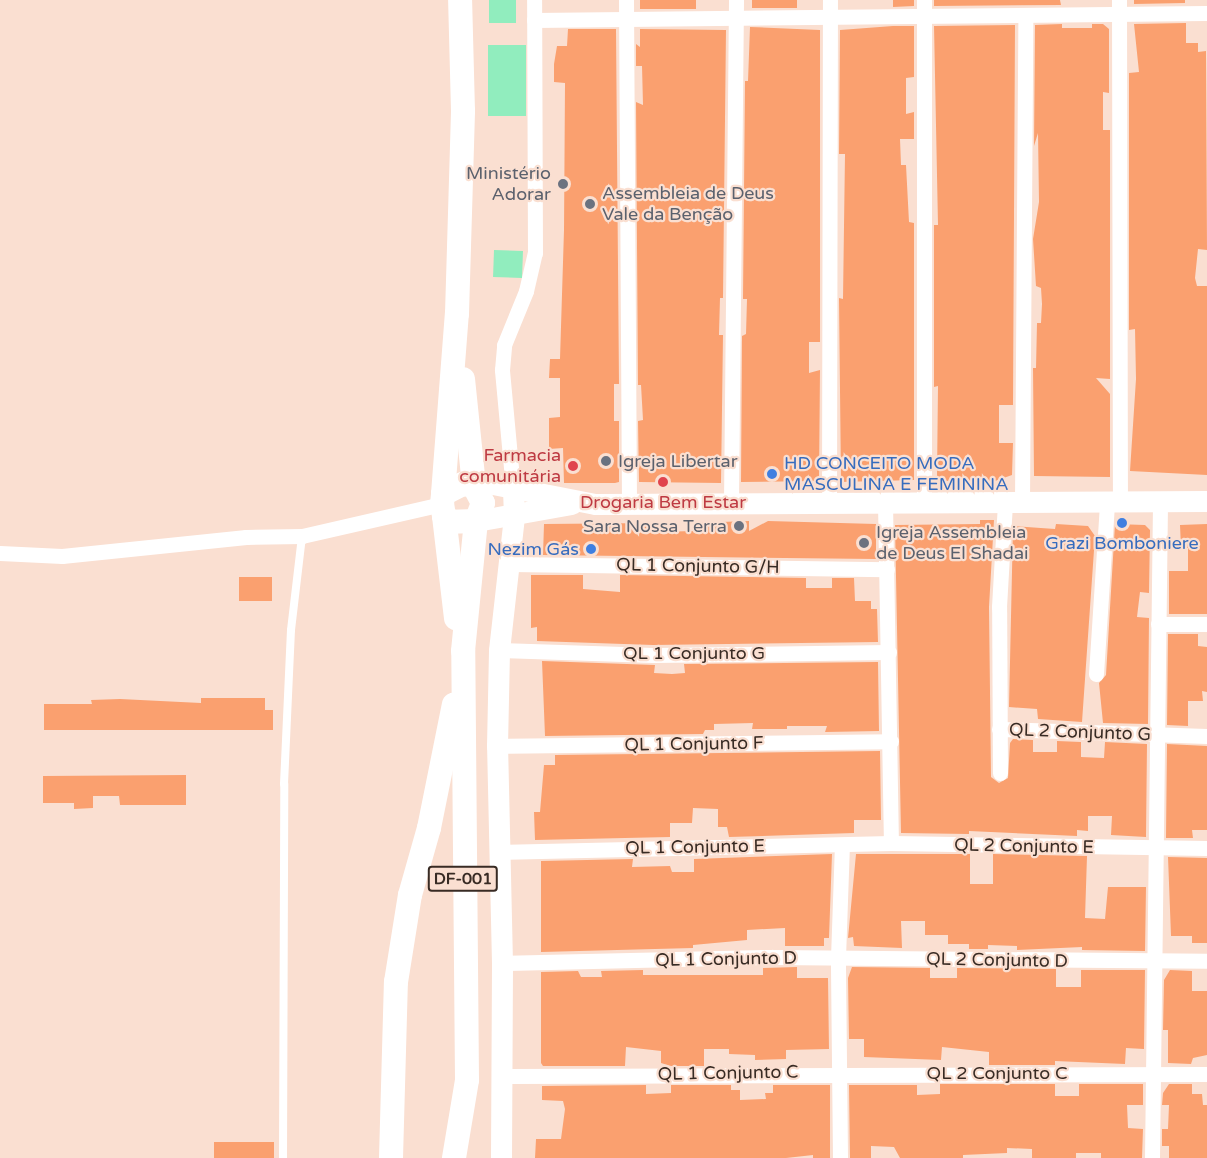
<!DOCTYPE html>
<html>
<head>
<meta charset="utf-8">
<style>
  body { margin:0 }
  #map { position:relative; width:1207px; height:1158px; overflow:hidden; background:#fadfd1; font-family:"Varela Round",sans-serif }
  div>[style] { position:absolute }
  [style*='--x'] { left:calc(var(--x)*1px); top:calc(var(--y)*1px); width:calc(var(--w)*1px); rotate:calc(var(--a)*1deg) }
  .green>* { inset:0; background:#91edbe; transform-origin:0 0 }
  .building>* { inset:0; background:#faa06f; transform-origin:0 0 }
  .lane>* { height:8px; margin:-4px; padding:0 4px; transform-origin:4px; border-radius:4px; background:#fff }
  .street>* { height:15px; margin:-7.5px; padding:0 7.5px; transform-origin:7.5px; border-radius:7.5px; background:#fff }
  .secondary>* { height:21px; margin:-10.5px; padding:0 10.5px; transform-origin:10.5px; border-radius:10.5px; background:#fff }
  .primary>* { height:24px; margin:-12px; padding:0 12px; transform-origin:12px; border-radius:12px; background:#fff }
  .dots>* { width:16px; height:16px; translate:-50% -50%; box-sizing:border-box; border:3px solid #fadfd1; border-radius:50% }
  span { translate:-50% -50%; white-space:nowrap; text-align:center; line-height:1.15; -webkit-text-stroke:4.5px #fadfd1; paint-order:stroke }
  .shield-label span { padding:2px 4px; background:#fadfd1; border:2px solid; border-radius:4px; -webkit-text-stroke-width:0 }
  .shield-label { font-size:16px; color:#382b24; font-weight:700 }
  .worship-label { font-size:18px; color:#5b616d }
  .right { translate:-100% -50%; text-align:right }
  .left { translate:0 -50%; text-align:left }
  .health-label { font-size:18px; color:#be3a42 }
  .shop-label { font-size:18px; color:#366cbe }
  .street-label { font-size:18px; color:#382b24 }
</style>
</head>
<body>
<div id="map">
  <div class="green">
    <div style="left:489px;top:0;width:27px;height:23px"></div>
    <div style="left:488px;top:45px;width:38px;height:71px"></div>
    <div style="left:494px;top:250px;width:29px;height:27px;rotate:2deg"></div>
  </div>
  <div class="building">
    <div style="left:696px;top:0;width:9px;height:56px;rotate:90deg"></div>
    <div style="left:752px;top:0;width:45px;height:8px"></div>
    <div style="clip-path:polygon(893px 0,914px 0,914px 6px,893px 7px)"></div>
    <div style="clip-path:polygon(934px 0,1060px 0,1061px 5px,934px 6px)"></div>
    <div style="clip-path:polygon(1134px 0,1185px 0,1185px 3px,1134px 4px)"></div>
    <div style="clip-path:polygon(1186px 23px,1186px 43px,1198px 43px,1198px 52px,1206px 51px,1207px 250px,1198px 249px,1195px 278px,1197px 286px,1207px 286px,1207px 475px,1130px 471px,1136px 379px,1135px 329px,1129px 330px,1129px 73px,1139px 72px,1134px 24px)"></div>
    <div style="clip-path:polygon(1062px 24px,1062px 28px,1092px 28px,1092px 24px,1103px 24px,1109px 29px,1109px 93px,1103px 92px,1103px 130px,1110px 130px,1110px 379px,1096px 378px,1110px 394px,1110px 477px,1034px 476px,1033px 368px,1036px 368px,1037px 323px,1041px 323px,1042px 304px,1041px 288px,1036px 286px,1033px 239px,1039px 202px,1038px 133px,1034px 146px,1035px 25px)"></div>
    <div style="clip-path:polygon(1015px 25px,1013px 405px,999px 405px,999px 443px,1013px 443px,1012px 475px,995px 481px,940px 481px,937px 476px,938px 386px,934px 387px,934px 225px,938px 225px,934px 26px)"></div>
    <div style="clip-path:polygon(893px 26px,914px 26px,914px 77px,906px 78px,906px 114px,914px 112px,914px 139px,900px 139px,901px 165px,906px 165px,909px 222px,914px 223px,914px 480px,841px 482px,839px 298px,843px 299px,845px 154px,839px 154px,840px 30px)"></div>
    <div style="clip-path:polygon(750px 27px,820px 30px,820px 342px,809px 342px,809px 373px,820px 370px,819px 481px,741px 482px,742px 336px,746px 334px,747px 299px,743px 299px,745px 81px,748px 81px)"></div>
    <div style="clip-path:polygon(568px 29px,616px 29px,619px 384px,614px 384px,614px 421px,619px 421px,619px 482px,615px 483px,564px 483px,563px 448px,549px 449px,549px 418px,560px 417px,560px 378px,549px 378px,550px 359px,560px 359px,564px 230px,565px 83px,554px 82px,554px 64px,557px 46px,567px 46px)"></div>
    <div style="clip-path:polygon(640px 29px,726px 30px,723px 298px,720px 298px,719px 335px,723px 335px,721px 483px,639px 482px,638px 421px,643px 420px,641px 385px,638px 385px,636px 102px,643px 105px,642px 66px,636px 66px,636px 44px,640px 47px)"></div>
    <div style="clip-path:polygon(980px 520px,994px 520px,989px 607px,991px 777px,999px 783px,1008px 778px,1010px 743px,1013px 739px,1033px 740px,1033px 752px,1057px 752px,1057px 741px,1081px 742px,1081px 757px,1104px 758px,1105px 742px,1147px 744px,1146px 837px,1111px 835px,1112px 816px,1088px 816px,1088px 831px,1077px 830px,1077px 836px,969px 831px,969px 834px,901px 833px,895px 525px,980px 524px)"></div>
    <div style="clip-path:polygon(749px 521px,749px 531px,768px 521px,876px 524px,876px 559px,543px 555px,544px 524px,657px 523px,657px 532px,694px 531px,693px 523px)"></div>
    <div style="clip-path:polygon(1056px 524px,1088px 526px,1095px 536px,1082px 722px,1038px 719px,1037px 709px,1009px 707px,1013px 526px,1055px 529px)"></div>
    <div style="clip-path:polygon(1115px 524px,1145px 525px,1150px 530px,1149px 593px,1140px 592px,1137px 617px,1149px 618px,1148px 724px,1103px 723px,1099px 683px,1106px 675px)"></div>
    <div style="clip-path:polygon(1207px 524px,1207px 614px,1169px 614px,1169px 571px,1188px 571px,1188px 548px,1181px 548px,1180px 525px)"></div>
    <div style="clip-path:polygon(531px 575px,583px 575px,583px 589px,620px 592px,620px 575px,806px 578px,806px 588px,832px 588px,832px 578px,854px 578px,855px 601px,871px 601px,871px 609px,877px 609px,878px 642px,653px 645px,537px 641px,537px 627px,531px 628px)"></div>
    <div style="left:239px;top:577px;width:33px;height:24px"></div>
    <div style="clip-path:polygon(1168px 634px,1198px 634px,1198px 646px,1207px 647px,1207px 692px,1202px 691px,1203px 701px,1188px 701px,1188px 726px,1167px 725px)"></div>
    <div style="clip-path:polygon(542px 661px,655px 665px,654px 673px,672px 674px,685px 673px,684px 664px,878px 662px,879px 731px,825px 732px,827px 726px,787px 726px,787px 729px,752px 729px,753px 723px,714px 724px,714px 730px,705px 730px,703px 734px,545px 736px)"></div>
    <div style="clip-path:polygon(201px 698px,265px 698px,265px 710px,273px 710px,273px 730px,44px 730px,44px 704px,92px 704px,91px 700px,120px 699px,201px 703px)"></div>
    <div style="clip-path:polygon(1167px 744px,1207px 746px,1207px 830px,1192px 830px,1193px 838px,1166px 838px)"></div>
    <div style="clip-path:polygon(880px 751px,881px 820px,854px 820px,854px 833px,729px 837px,727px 827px,718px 827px,718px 809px,693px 808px,692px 823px,670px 823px,670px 837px,535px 840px,534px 812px,540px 812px,544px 765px,555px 765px,555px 755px)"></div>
    <div style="clip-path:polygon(186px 775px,186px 805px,120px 805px,119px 796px,93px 796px,93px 808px,74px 809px,74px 803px,43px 803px,43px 776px)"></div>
    <div style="clip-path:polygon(832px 854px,829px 938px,824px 938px,824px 946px,785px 946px,785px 928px,747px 930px,747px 940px,693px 945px,693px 948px,541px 952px,541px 861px,633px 859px,632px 867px,670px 866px,672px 872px,694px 872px,694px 859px)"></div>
    <div style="clip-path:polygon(856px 854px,970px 854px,970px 884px,993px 884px,993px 854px,1087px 856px,1085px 918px,1105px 919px,1108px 887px,1146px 887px,1145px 951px,1082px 950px,1082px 947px,1017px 950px,1017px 946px,988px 945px,988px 949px,969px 949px,969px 944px,948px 944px,948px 935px,925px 935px,925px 921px,901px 921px,902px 948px,854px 946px,853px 937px,848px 938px)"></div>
    <div style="clip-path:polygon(1168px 857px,1207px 858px,1207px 943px,1192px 943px,1192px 936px,1171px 936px)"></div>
    <div style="clip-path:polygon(797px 967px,797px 978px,828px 978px,829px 1049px,786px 1050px,786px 1059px,755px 1060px,755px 1055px,729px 1054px,729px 1049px,704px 1049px,704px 1066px,671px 1066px,661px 1063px,661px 1051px,626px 1047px,625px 1066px,543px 1066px,541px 1063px,541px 972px,578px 971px,581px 977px,602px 977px,601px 971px,643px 970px,643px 975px,763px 975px,763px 968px)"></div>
    <div style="clip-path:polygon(852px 967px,930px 968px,930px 978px,957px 978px,957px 968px,1056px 969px,1056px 987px,1081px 987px,1081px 970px,1145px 970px,1144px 1049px,1126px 1048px,1125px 1064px,1055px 1061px,1055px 1065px,989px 1065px,989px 1052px,942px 1047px,941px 1060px,864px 1057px,864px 1039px,849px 1039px,848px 978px)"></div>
    <div style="clip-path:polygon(1170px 970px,1192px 971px,1192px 991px,1207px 991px,1207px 1055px,1193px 1058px,1191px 1064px,1168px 1063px,1168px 1030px,1163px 1030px,1164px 980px)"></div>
    <div style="clip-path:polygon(940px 1084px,1055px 1084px,1055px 1096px,1079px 1096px,1079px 1084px,1143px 1084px,1143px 1105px,1127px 1105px,1128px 1128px,1143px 1129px,1142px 1158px,1101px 1158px,1101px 1153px,1076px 1153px,1076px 1158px,1032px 1158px,1032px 1149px,1007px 1148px,1007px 1153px,963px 1155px,963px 1158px,900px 1158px,894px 1147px,871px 1146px,871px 1158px,850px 1158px,849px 1085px,917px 1085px,917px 1095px,940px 1094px)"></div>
    <div style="clip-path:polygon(1169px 1084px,1192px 1084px,1192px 1094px,1202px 1094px,1203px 1105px,1207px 1105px,1207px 1158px,1169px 1158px,1169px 1146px,1162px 1146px,1162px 1129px,1168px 1129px,1169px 1105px,1162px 1105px,1163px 1093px)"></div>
    <div style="clip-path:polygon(646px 1085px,646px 1094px,671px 1093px,671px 1085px,731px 1085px,731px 1090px,740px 1090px,740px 1100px,766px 1099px,765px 1093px,773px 1093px,773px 1085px,830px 1085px,830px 1158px,813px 1158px,813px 1155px,786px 1158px,535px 1158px,536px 1139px,561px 1139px,565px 1109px,563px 1101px,542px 1100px,542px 1086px)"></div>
    <div style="left:214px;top:1142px;width:60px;height:16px"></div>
  </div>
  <div class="lane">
    <div style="--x:283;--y:1158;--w:374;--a:-89.8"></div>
    <div style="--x:284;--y:784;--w:154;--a:-87.4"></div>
    <div style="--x:291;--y:630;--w:95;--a:-83.3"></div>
  </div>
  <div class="street">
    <div style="--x:626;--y:0;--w:504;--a:89.66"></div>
    <div style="--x:924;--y:0;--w:503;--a:90"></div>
    <div style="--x:1119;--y:0;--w:503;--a:89.89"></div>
    <div style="--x:534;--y:20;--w:673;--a:-0.6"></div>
    <div style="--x:513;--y:489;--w:120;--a:-95.3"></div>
    <div style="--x:502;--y:370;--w:25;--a:-85"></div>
    <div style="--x:504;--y:345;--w:58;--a:-67.8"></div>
    <div style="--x:526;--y:291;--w:39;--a:-77"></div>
    <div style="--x:535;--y:253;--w:253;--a:-90.2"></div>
    <div style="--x:885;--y:502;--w:341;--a:89"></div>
    <div style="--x:1022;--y:503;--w:488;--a:-89.6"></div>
    <div style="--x:731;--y:504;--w:504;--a:-89.43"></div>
    <div style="--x:829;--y:504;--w:504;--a:-89.89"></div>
    <div style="--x:0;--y:553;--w:62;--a:2.8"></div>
    <div style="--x:62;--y:556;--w:185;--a:-5.9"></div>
    <div style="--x:246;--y:537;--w:56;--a:-1"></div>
    <div style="--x:302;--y:536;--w:144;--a:-12.9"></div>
    <div style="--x:510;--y:564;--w:377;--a:0.8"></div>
    <div style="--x:1158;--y:624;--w:49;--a:0"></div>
    <div style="--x:499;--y:650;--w:154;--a:1.9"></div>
    <div style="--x:653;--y:655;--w:236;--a:-0.7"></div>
    <div style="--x:1096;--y:674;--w:171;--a:-86.3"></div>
    <div style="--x:999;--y:729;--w:208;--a:1.9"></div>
    <div style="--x:497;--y:746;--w:394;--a:-0.7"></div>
    <div style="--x:1000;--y:773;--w:166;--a:-90.3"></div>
    <div style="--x:999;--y:607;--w:105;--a:-86.7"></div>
    <div style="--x:499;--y:852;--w:392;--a:-1.3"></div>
    <div style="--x:891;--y:843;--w:316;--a:0.9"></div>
    <div style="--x:502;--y:963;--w:270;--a:-1.3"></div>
    <div style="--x:772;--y:957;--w:435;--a:0.5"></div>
    <div style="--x:502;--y:1076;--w:705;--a:-0.16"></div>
    <div style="--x:840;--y:1158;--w:200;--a:-90.6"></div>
    <div style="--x:838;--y:958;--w:113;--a:-88"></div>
    <div style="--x:1152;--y:1158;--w:657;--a:-89.3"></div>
  </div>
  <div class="secondary">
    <div style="--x:474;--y:486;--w:14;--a:-12"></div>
    <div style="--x:488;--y:483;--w:109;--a:11.1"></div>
    <div style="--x:595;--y:504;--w:612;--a:-0.28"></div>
    <div style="--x:476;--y:521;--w:97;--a:-10.1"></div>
    <div style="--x:501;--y:1158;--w:195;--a:-89.7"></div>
    <div style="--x:502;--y:963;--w:217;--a:-91.3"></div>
    <div style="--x:497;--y:746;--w:96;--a:-88.8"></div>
    <div style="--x:499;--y:650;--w:134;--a:-83.6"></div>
    <div style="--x:514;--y:517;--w:28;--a:-92"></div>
  </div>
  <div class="primary">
    <div style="--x:463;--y:379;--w:108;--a:84.1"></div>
    <div style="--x:443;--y:494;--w:22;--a:-27"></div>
    <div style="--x:463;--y:484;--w:11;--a:10"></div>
    <div style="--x:474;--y:486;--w:19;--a:62"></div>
    <div style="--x:483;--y:503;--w:19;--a:111"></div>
    <div style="--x:476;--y:521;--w:24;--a:178"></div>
    <div style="--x:452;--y:522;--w:10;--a:-143"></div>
    <div style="--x:444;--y:516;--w:12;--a:-99"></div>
    <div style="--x:442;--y:504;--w:10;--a:-84"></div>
    <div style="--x:443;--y:494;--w:181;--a:-85.6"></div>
    <div style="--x:457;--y:314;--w:203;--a:-88.3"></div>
    <div style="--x:463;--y:111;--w:111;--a:-91.5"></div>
    <div style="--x:444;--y:516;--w:103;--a:83.3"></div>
    <div style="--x:391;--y:1158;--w:176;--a:-88.4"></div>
    <div style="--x:396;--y:982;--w:88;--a:-80.9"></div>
    <div style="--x:410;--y:895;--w:70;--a:-74.2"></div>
    <div style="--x:429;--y:828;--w:126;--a:-78.6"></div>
    <div style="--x:454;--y:1158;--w:79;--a:-80.5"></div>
    <div style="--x:467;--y:1080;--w:429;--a:-90.5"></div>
    <div style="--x:463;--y:651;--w:131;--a:-84.3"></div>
  </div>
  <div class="dots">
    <div style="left:563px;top:184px;background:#6b7280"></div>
    <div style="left:590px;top:204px;background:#6b7280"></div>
    <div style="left:606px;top:461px;background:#6b7280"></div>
    <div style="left:573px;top:466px;background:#e0444e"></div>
    <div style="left:772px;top:474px;background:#3f7fe0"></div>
    <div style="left:663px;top:482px;background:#e0444e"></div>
    <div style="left:1122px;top:523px;background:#3f7fe0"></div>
    <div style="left:739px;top:526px;background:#6b7280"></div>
    <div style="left:864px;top:543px;background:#6b7280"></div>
    <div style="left:591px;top:549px;background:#3f7fe0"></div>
  </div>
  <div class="shield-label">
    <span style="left:463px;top:879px">DF-001</span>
  </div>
  <div class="worship-label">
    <span class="right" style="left:551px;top:184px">Ministério<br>Adorar</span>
    <span class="left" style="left:602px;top:204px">Assembleia de Deus<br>Vale da Benção</span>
    <span class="left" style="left:618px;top:461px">Igreja Libertar</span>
    <span class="right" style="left:727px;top:526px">Sara Nossa Terra</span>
    <span class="left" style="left:876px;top:543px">Igreja Assembleia<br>de Deus El Shadai</span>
  </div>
  <div class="health-label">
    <span class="right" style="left:561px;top:466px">Farmacia<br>comunitária</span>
    <span style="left:663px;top:502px">Drogaria Bem Estar</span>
  </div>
  <div class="shop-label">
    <span class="left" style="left:784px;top:474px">HD CONCEITO MODA<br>MASCULINA E FEMININA</span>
    <span style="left:1122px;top:543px">Grazi Bomboniere</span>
    <span class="right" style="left:579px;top:549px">Nezim Gás</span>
  </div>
  <div class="street-label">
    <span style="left:698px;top:566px;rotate:1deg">QL 1 Conjunto G/H</span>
    <span style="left:694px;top:653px">QL 1 Conjunto G</span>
    <span style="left:1080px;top:732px;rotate:2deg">QL 2 Conjunto G</span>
    <span style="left:694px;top:744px;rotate:-1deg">QL 1 Conjunto F</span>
    <span style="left:1024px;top:846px;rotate:1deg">QL 2 Conjunto E</span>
    <span style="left:695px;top:847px;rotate:-1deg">QL 1 Conjunto E</span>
    <span style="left:726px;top:959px;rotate:-1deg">QL 1 Conjunto D</span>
    <span style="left:997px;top:960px;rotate:1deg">QL 2 Conjunto D</span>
    <span style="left:728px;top:1073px;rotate:-1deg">QL 1 Conjunto C</span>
    <span style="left:997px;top:1073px">QL 2 Conjunto C</span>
  </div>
</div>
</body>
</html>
